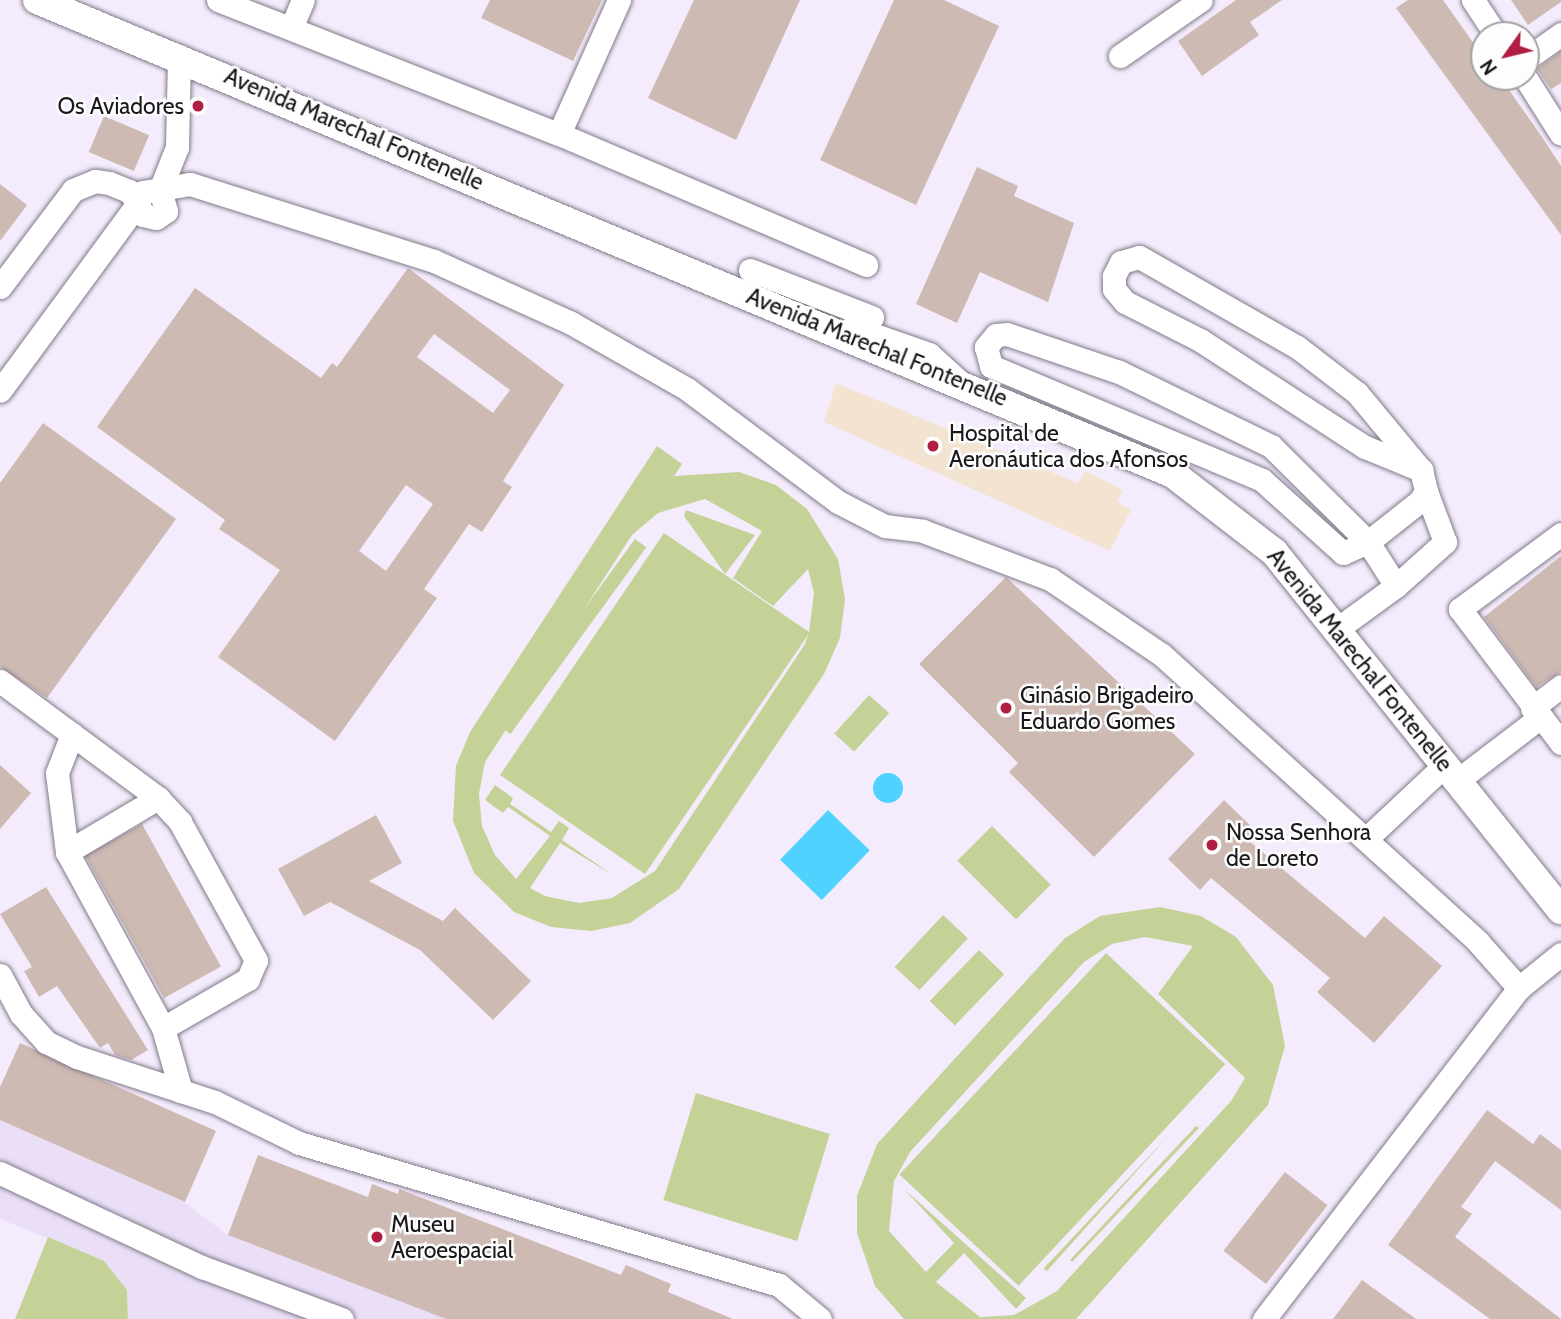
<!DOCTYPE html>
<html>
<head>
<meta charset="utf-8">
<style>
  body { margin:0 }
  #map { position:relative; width:1561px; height:1319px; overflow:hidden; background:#f4ecfd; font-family:Cabin,sans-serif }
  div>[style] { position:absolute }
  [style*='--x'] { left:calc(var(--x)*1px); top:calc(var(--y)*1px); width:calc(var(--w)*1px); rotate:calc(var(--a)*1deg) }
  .built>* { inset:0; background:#eadff7 }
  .medical>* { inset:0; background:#f3e3d1 }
  .green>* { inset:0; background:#c5d297; transform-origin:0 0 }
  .water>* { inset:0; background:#4fd3fe; transform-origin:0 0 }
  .round { border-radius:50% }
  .building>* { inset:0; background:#cdbab2; transform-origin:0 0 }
  .roads { filter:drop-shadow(0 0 2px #817a89) drop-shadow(0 0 2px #817a89) }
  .minor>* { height:23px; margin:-11.5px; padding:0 11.5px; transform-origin:11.5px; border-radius:11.5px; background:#fff }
  .major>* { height:28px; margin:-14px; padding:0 14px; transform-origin:14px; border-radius:14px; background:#fff }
  .dots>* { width:19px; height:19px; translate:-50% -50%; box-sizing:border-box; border:4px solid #fdfdfd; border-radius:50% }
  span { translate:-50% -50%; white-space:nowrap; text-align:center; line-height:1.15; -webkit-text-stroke:5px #fdfdfd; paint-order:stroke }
  .poi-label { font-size:23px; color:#1a171d }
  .right { translate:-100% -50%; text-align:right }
  .left { translate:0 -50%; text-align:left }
  .street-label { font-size:23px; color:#1a171d }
  .north { position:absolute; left:1470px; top:21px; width:70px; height:70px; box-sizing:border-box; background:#fdfdfd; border:2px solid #a2a1a3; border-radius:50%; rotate:236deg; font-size:19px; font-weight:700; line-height:28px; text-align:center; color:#1a171d }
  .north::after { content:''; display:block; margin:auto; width:24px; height:32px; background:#b01d42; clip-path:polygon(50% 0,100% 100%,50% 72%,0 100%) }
</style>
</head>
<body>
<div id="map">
  <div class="built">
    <div style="clip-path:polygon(0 1120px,184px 1202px,228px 1235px,446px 1319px,128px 1319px,127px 1290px,104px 1261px,0 1219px)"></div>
  </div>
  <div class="medical">
    <div style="clip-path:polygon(836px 383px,1078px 483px,1085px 471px,1123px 490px,1117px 502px,1131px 510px,1110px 551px,824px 422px)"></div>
  </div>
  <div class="green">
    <div style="clip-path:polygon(evenodd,657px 446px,682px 464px,674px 476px,739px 472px,776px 485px,807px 509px,838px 559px,845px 599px,840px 638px,824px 674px,679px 889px,630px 923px,591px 931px,551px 927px,514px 912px,474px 873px,453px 821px,456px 766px,470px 732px,657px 446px,705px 499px,762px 531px,733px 578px,773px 606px,808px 569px,814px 593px,809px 632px,664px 533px,500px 775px,645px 874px,808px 635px,805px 644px,655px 871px,612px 898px,579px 903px,545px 896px,530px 888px,560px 843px,613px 875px,562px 840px,569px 828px,559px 821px,551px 832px,510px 804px,513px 798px,495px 785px,485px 800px,503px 813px,508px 807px,550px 836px,516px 879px,495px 855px,482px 826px,479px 794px,485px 762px,632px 535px,658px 513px,705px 499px)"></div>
    <div style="clip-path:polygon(686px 510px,755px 535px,725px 574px,684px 516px)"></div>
    <div style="left:635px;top:539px;width:14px;height:231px;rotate:36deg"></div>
    <div style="left:869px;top:695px;width:27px;height:52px;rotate:42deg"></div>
    <div style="left:992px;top:826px;width:83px;height:49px;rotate:45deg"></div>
    <div style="clip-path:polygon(evenodd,1160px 907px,1201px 916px,1236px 937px,1273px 985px,1285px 1046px,1268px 1105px,1076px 1319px,904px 1319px,875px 1286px,857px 1233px,857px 1196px,877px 1144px,1065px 938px,1100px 916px,1160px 907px,1145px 937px,1193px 946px,1158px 994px,1245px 1078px,1231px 1101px,1057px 1291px,1014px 1315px,980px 1317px,936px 1282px,964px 1253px,1016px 1309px,1026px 1298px,904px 1189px,954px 1243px,926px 1272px,889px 1231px,894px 1181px,910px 1152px,1084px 962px,1112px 944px,1145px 937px)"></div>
    <div style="left:943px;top:915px;width:34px;height:71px;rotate:43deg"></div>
    <div style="left:979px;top:950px;width:35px;height:71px;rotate:44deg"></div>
    <div style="left:1106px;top:953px;width:163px;height:303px;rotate:43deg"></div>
    <div style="left:696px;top:1093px;width:140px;height:112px;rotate:17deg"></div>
    <div style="clip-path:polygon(1196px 1126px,1199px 1128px,1072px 1262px,1070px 1260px)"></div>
    <div style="clip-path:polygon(1170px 1134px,1047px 1271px,1044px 1269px,1044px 1268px)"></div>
    <div style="clip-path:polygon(48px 1237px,104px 1261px,127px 1290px,128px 1319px,15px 1319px)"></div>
  </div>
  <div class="water">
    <div class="round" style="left:873px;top:773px;width:30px;height:30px"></div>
    <div style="left:828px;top:810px;width:58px;height:69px;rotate:44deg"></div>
  </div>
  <div class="building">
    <div style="clip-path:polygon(490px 0,602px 0,573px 61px,481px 18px)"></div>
    <div style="clip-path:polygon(694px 0,800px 0,736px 140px,648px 98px)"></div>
    <div style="clip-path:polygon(894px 0,944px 0,999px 26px,916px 205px,820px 160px)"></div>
    <div style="clip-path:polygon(1236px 0,1282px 0,1250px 22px,1259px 35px,1202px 76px,1178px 41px)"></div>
    <div style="clip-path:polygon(1408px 0,1443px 0,1484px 58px,1484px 77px,1500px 77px,1544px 140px,1561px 166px,1561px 235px,1396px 8px)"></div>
    <div style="clip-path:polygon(1511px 0,1561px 0,1561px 2px,1528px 25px)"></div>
    <div style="clip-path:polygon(1561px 51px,1561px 83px,1551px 89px,1537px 69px)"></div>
    <div style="left:104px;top:116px;width:49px;height:39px;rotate:23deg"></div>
    <div style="clip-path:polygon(977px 167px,1018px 186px,1014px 196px,1074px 223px,1048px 302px,980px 272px,957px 323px,916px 304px)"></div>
    <div style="clip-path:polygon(0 184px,27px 205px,0 241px)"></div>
    <div style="clip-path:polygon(evenodd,408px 268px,564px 385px,503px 481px,512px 487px,482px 532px,469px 524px,424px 589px,437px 598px,335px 741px,218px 657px,280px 570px,219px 529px,225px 520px,97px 427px,195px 288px,321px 378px,332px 363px,337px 367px,408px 268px,434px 334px,510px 390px,493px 413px,417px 357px,434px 334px,408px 268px,406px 485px,433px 504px,386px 571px,359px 551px,406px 485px)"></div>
    <div style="clip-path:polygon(43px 423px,176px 519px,47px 698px,0 667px,0 483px)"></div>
    <div style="clip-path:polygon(1561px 556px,1561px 672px,1536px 687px,1484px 617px)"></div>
    <div style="clip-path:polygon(1006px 577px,1195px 754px,1094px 857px,1009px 772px,1018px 763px,919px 664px)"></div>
    <div style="clip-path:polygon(0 765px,31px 793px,0 829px)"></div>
    <div style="clip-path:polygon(1224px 800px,1256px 831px,1248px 840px,1365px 938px,1384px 916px,1442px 966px,1374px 1043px,1317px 992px,1330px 978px,1211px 878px,1200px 890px,1168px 859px)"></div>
    <div style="clip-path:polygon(376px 815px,402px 863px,369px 881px,443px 921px,455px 908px,531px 981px,493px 1020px,420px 950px,330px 902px,304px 916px,278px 869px)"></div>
    <div style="left:142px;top:824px;width:163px;height:65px;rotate:61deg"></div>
    <div style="clip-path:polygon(46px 887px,148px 1050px,131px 1060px,115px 1055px,108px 1043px,100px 1048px,57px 986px,39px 997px,24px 971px,32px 967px,0 914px)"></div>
    <div style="clip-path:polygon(20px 1043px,216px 1131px,185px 1202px,0 1120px,0 1087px)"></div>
    <div style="clip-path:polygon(1487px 1110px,1533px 1144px,1540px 1134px,1561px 1150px,1561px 1210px,1495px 1161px,1461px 1207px,1472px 1214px,1455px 1237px,1561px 1319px,1490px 1319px,1388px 1245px)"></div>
    <div style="clip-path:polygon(258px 1155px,368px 1197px,372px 1184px,398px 1194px,399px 1189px,621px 1275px,626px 1265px,671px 1284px,668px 1292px,733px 1319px,446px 1319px,228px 1235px)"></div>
    <div style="left:1285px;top:1172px;width:54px;height:100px;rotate:38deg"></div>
    <div style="clip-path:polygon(1362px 1280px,1416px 1319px,1333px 1319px)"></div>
  </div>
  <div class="roads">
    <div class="minor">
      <div style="--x:218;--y:0;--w:366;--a:21.5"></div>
      <div style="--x:559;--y:134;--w:334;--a:23.1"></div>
      <div style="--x:1473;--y:0;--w:42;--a:56.7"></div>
      <div style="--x:291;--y:28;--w:30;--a:-67"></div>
      <div style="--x:1120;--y:56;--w:98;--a:-34.7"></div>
      <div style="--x:1526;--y:59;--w:43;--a:-35.5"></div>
      <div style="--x:1525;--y:77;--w:67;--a:57.7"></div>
      <div style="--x:559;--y:134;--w:147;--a:-65.9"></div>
      <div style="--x:160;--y:190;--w:22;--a:74"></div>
      <div style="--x:166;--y:211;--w:12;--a:145"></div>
      <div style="--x:156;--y:218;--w:13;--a:-167"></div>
      <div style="--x:143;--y:215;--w:13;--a:-113"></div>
      <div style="--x:138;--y:203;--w:12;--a:-66"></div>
      <div style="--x:143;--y:192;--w:48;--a:-9.7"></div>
      <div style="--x:190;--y:184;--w:256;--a:17.5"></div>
      <div style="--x:434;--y:261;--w:150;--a:24.3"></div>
      <div style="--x:571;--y:323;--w:133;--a:29.6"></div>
      <div style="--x:687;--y:389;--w:189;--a:36.8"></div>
      <div style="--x:838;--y:502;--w:53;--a:27.1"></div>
      <div style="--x:885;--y:526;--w:38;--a:7"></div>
      <div style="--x:923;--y:531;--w:136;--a:20.7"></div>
      <div style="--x:1050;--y:579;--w:135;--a:34.2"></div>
      <div style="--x:1162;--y:655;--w:427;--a:42.2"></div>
      <div style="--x:1478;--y:942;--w:62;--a:48.3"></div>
      <div style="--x:1519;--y:988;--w:418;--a:127.6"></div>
      <div style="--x:160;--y:190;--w:46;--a:-68.4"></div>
      <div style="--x:177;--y:147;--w:91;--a:-88.7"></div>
      <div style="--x:750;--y:270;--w:131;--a:21.1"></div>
      <div style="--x:0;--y:287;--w:121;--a:-53"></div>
      <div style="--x:73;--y:190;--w:24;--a:-22"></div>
      <div style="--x:95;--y:181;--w:14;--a:8"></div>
      <div style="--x:109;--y:183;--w:22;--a:22"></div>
      <div style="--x:129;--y:191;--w:15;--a:53"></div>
      <div style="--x:138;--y:203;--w:233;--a:126.3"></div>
      <div style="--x:852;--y:327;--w:82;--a:19.3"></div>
      <div style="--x:929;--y:354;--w:42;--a:42.1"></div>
      <div style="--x:1561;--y:534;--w:126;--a:143.4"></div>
      <div style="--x:1460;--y:609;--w:168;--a:53"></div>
      <div style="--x:1396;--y:586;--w:66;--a:-41.9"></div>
      <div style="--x:1445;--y:542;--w:54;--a:-110.4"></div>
      <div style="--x:1337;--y:629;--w:73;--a:-36.1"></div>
      <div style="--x:1396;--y:586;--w:52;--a:-122.5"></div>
      <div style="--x:1368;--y:542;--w:136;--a:-135.3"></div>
      <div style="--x:1271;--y:446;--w:169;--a:-154"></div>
      <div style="--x:1119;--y:372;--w:118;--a:-161.3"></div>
      <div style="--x:1007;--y:334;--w:11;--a:175"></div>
      <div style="--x:996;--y:335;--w:16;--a:130"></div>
      <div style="--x:986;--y:347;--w:20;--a:75"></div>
      <div style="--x:991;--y:366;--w:294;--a:22.8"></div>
      <div style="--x:1262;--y:480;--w:109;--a:42"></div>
      <div style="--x:1343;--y:553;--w:27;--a:-24"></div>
      <div style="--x:1368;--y:542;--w:66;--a:-38.3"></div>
      <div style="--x:1420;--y:501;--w:12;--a:-59"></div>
      <div style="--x:1426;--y:491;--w:22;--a:-103"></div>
      <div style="--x:1421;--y:470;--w:100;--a:-129.7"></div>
      <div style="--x:1357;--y:393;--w:76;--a:-142.5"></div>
      <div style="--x:1297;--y:347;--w:182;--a:-150.3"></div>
      <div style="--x:1139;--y:257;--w:19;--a:164"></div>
      <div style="--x:1121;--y:262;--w:16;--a:117"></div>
      <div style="--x:1114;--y:276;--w:13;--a:90"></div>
      <div style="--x:1114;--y:289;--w:17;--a:50"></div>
      <div style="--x:1125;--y:302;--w:84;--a:26.9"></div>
      <div style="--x:1200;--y:340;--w:197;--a:33"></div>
      <div style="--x:1365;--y:447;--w:61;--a:22.3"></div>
      <div style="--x:0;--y:681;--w:197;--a:36.5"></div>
      <div style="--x:158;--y:798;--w:33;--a:47"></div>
      <div style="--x:180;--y:822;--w:158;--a:61.2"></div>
      <div style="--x:256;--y:960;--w:21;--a:113"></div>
      <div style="--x:248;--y:979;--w:98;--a:150"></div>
      <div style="--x:1532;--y:708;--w:36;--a:-37"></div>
      <div style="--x:72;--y:734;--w:42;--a:111"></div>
      <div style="--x:57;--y:773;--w:80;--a:82.8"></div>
      <div style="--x:67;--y:852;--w:200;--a:61.4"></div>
      <div style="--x:163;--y:1028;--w:66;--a:74.1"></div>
      <div style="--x:1458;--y:780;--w:102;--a:-37.4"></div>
      <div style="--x:1366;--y:839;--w:110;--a:-43.2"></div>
      <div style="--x:67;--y:852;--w:106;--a:-30.7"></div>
      <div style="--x:0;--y:975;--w:44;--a:61.7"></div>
      <div style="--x:21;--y:1014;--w:38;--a:48"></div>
      <div style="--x:46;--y:1042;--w:34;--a:26"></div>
      <div style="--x:77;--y:1057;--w:145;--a:18.1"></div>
      <div style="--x:215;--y:1102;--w:93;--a:26"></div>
      <div style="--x:299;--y:1143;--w:501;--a:16.48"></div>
      <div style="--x:779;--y:1285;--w:53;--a:39.7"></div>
      <div style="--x:1519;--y:988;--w:54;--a:-39"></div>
      <div style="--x:0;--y:1173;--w:223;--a:25"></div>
      <div style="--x:202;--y:1267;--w:149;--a:20.4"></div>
    </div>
    <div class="major">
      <div style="--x:37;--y:0;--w:1231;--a:22.65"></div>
      <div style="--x:1173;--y:474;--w:128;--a:37.7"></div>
      <div style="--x:1274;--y:552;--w:459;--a:51.3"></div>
    </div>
  </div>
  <div class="dots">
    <div style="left:198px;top:106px;background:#b01d42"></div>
    <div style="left:933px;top:446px;background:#b01d42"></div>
    <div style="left:1006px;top:708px;background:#b01d42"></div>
    <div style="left:1212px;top:845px;background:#b01d42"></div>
    <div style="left:377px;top:1237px;background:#b01d42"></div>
  </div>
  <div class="poi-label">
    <span class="right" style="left:184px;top:106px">Os Aviadores</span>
    <span class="left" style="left:949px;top:446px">Hospital de<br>Aeronáutica dos Afonsos</span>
    <span class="left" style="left:1020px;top:708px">Ginásio Brigadeiro<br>Eduardo Gomes</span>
    <span class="left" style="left:1226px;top:845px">Nossa Senhora<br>de Loreto</span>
    <span class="left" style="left:391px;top:1237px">Museu<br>Aeroespacial</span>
  </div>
  <div class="street-label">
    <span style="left:354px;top:129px;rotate:23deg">Avenida Marechal Fontenelle</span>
    <span style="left:877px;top:347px;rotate:22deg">Avenida Marechal Fontenelle</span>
    <span style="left:1360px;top:660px;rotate:51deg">Avenida Marechal Fontenelle</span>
  </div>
  <div class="north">N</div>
</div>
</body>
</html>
